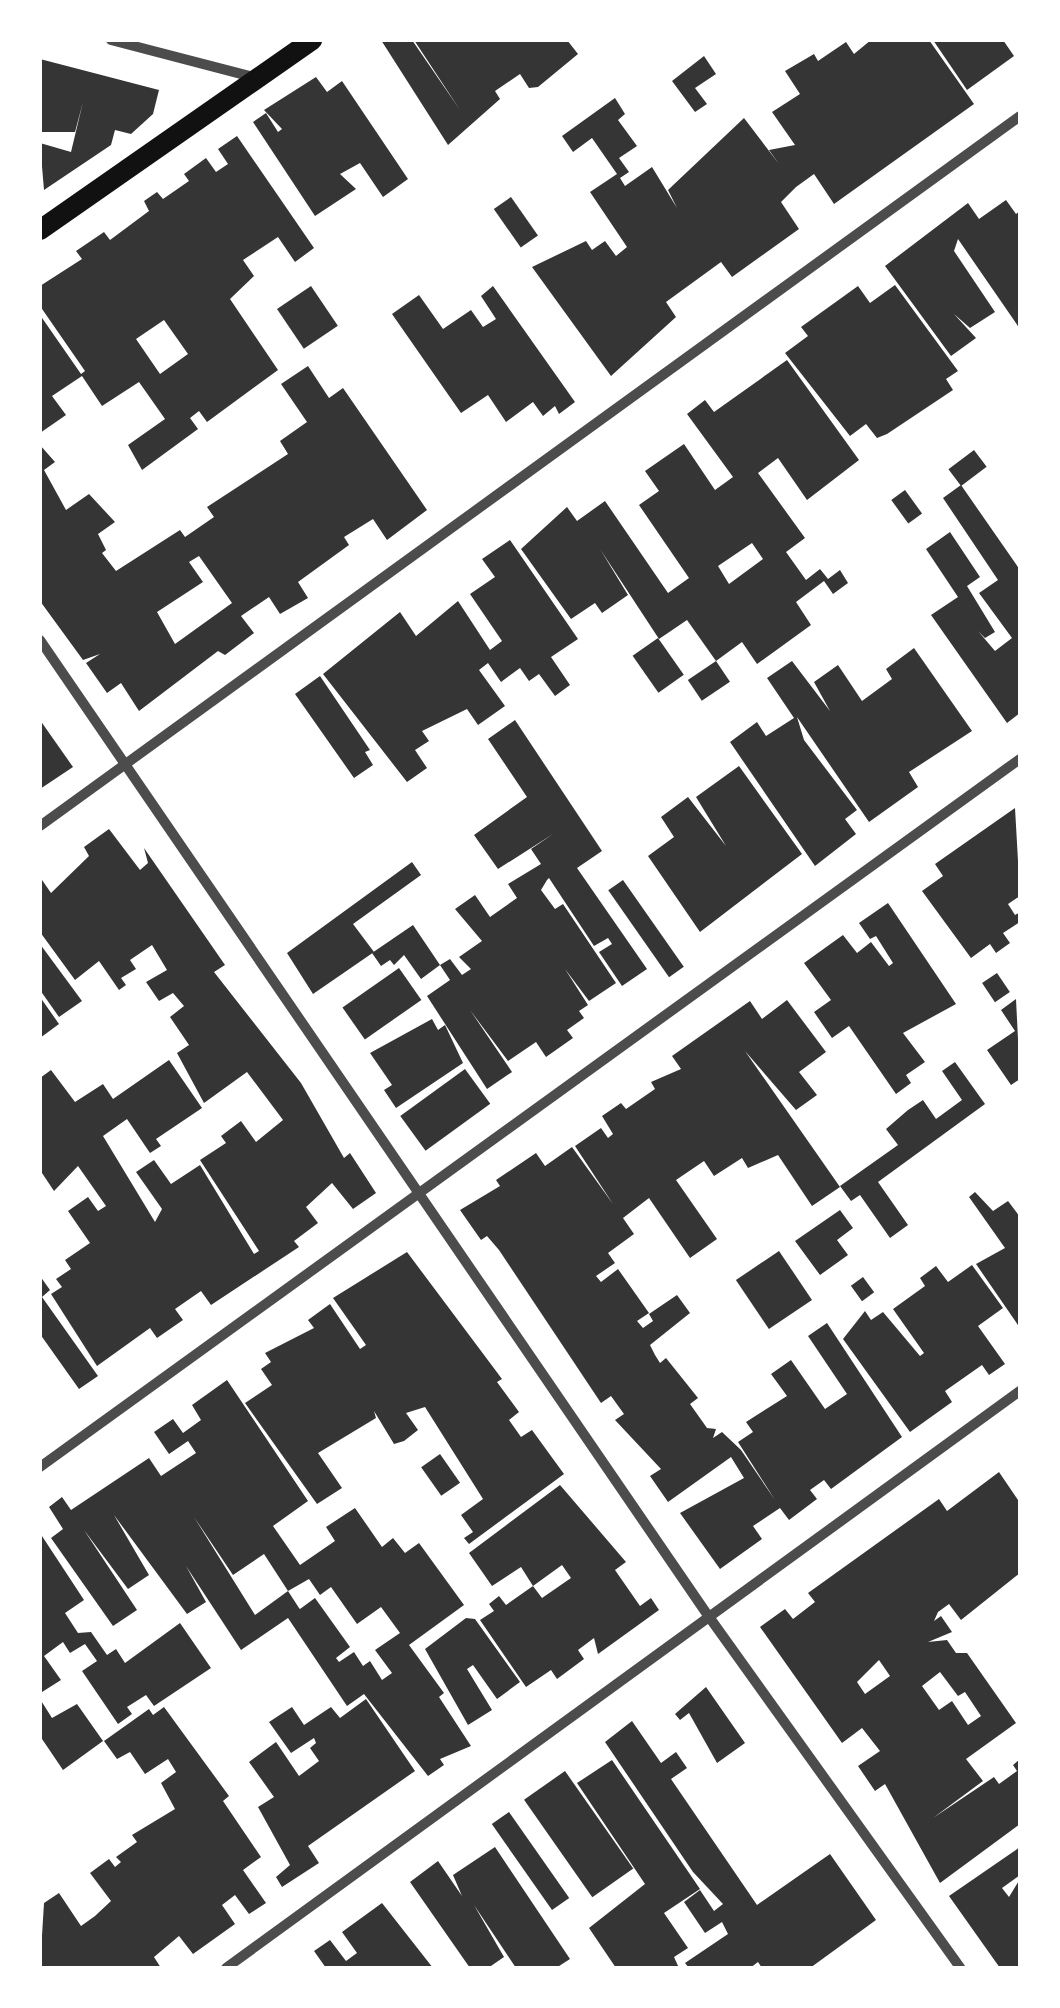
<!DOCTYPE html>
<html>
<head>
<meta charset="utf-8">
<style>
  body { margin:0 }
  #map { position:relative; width:1060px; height:2008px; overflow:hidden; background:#fff; font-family:Jost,sans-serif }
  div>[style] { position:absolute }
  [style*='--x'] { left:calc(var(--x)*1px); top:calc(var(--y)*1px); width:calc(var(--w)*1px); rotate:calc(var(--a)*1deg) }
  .building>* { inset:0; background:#353535; transform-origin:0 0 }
  .minor>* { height:10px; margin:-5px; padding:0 5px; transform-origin:5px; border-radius:5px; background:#4c4c4c }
  .secondary>* { height:20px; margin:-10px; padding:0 10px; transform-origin:10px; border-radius:10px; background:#111 }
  span { translate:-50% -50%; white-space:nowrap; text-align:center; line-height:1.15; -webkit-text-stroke:8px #fff; paint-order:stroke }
  .frame { position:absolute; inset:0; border:42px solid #fff; pointer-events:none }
</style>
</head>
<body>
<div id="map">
  <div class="building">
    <div style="clip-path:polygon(381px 40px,412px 40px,460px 110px,414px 40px,567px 40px,578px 54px,538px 87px,529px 88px,520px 74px,495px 91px,500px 99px,448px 145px)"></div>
    <div style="clip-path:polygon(871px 40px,929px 40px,974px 104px,834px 204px,814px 174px,796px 187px,781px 202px,799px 229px,732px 277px,721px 262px,666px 302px,676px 317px,611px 376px,532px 267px,586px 241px,592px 250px,605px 241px,616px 256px,627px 247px,590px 192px,617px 174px,592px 138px,573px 152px,562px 136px,615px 98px,625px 114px,618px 120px,637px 146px,619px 158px,629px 172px,620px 178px,625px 186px,652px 167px,677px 208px,668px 190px,744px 118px,779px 164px,769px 150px,795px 145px,772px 112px,800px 94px,785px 71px,814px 54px,818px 61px,846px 42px,854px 54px)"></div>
    <div style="clip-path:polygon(933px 40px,1003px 40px,1014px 56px,967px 90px)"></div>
    <div style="clip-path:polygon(704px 56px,716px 74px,695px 88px,707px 104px,695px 112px,672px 81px)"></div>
    <div style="clip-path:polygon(40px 59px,159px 90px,153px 114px,131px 134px,115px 130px,111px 145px,44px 190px,40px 143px,71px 152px,83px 102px,75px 132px,40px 132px)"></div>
    <div style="clip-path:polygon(316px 77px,327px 92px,342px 81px,408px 179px,383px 197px,360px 163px,340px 174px,356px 189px,315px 216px,253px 122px,266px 113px,278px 132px,282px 129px,264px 110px)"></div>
    <div style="clip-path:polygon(evenodd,237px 136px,314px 248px,295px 262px,278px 237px,243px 260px,254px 276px,230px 299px,278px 370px,207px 422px,199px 411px,190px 418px,198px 429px,142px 470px,128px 445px,165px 419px,139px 382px,102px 406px,82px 376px,52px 396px,66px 415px,40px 433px,40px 315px,81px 374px,85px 371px,40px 306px,40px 286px,82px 259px,76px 251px,104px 232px,110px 240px,149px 211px,144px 201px,157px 192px,163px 199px,189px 181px,184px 174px,206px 158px,216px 172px,228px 164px,218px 149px,237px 136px,164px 320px,188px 354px,160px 374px,136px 339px,164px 320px)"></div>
    <div style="left:511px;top:197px;width:47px;height:21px;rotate:55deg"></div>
    <div style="clip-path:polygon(1006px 200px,1016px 214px,1020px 211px,1020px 329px,958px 239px,954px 251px,995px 312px,970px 328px,954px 314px,976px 338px,951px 356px,885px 266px,968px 203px,979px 219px)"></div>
    <div style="clip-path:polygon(895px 285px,958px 371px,946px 379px,953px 390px,887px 434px,877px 438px,866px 424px,850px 436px,785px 353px,808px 336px,801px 327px,858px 286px,870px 303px)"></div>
    <div style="left:311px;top:286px;width:48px;height:41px;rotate:56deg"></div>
    <div style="clip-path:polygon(493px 286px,575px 402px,559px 414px,555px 406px,543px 416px,533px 402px,506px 422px,488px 395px,461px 413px,392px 314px,419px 295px,443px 329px,471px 310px,483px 327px,496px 319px,481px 296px)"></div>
    <div style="clip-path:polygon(evenodd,787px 360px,859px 460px,807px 500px,778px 458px,758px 473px,805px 538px,786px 552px,806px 580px,820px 569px,828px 579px,840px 570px,848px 583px,833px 594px,824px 581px,796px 602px,811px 625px,757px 664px,742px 642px,716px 661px,687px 620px,659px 639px,600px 549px,628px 595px,602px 613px,595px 603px,571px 619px,521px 549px,567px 507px,577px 521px,605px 501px,668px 593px,689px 578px,639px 505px,659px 491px,645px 471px,684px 444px,715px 490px,733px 477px,687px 414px,705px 400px,714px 412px,787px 360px,752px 543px,763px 559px,729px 584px,718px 566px,752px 543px)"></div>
    <div style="clip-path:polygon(evenodd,308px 366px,329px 398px,343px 388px,427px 510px,387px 540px,373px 519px,344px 537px,349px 545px,298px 582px,308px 598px,280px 614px,269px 597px,241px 616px,254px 633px,225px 655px,218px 651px,139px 711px,121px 683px,107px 693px,86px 663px,100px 654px,83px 660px,40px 601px,40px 445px,55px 462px,44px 470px,66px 510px,89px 494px,115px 522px,98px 534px,106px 550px,102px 553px,116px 571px,180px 530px,185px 537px,214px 517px,207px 507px,288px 454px,280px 441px,307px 422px,281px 384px,308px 366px,199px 556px,232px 603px,175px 644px,157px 612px,203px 582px,189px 562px,199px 556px)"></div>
    <div style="left:974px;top:450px;width:21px;height:32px;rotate:53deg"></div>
    <div style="clip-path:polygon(961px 485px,1020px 570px,1020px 713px,1007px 723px,931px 615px,958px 597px,926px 549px,950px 532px,980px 577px,967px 586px,995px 632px,985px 638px,978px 631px,995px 651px,1012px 638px,979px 593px,998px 580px,943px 498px)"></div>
    <div style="left:905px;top:490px;width:29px;height:17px;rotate:54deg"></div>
    <div style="clip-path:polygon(510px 540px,578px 639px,551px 657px,570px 685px,555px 696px,539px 674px,529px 681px,520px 668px,501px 682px,488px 663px,479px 670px,505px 706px,478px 725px,467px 709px,422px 731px,429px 741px,415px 750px,427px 768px,407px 782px,323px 674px,400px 612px,416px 636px,458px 601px,490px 650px,502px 641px,470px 594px,495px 577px,482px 559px)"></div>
    <div style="left:658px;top:638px;width:45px;height:31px;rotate:55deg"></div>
    <div style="clip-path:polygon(914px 648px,972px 731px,909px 772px,918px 787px,869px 822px,797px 717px,804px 740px,857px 810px,845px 819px,856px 834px,815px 866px,730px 742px,757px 722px,766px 736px,794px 718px,767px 678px,792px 661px,830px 711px,814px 682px,838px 665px,862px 701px,892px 679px,886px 669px)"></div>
    <div style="left:716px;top:661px;width:25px;height:34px;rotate:56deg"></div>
    <div style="clip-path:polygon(320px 676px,370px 750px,365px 752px,373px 765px,354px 778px,295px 694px)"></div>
    <div style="clip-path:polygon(40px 720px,73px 767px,40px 789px)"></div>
    <div style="clip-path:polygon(515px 720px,602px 851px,577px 868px,647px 969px,622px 986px,599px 952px,612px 944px,608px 938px,594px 946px,549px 878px,547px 880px,541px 890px,555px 909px,563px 904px,616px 983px,589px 1001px,565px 969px,588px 1005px,579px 1011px,584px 1018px,567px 1030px,573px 1038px,546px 1057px,536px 1042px,508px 1061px,470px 1010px,512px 1072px,487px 1089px,427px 996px,450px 980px,440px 965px,450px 959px,462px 975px,471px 969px,459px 957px,482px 941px,455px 909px,475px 895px,490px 917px,517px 898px,508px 884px,541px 864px,531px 849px,553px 834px,498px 869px,474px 835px,527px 797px,488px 739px)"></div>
    <div style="clip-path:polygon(739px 766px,802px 854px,700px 932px,648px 856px,674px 837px,661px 817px,688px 797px,726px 846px,696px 797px)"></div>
    <div style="clip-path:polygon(1015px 808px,1020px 896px,1008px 904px,1015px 915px,1020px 912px,1020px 922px,1003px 933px,1010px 943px,996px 953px,990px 944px,971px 958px,922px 891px,943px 876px,935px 864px)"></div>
    <div style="clip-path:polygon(109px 829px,140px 870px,148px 863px,144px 848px,225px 965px,214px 972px,301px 1083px,344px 1158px,350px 1153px,376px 1193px,353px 1209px,332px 1183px,306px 1207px,318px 1223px,294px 1241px,299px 1247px,211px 1305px,201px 1291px,175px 1309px,183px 1320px,157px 1338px,150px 1328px,97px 1366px,51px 1294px,62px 1287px,56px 1279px,71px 1269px,65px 1260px,90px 1243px,68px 1211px,88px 1197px,98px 1211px,106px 1206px,78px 1166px,54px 1191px,40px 1170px,40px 1078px,51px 1070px,75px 1102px,103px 1084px,113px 1099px,169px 1060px,202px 1108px,156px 1139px,161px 1146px,150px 1153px,127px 1119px,103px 1136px,155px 1222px,162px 1209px,136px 1172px,154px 1160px,171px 1184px,200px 1165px,254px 1254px,259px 1251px,200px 1160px,226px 1143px,221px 1136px,241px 1121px,256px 1142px,283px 1120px,247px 1072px,204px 1103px,177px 1053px,189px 1045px,170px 1017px,184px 1006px,173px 993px,159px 1001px,146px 982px,167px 970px,152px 945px,130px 960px,136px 969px,121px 978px,126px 985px,119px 990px,99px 961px,75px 980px,40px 932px,40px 877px,51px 893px,89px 856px,84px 847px)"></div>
    <div style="clip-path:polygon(412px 862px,421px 875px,353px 924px,374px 952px,313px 994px,287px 953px)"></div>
    <div style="left:623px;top:880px;width:106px;height:18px;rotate:55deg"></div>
    <div style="clip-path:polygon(888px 903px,956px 1004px,903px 1033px,925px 1062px,906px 1075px,911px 1083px,896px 1094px,849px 1026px,832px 1038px,814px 1012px,831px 1000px,804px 963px,843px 935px,857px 953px,871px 942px,889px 966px,893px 963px,876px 936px,870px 939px,859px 923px)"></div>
    <div style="clip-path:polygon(413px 925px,440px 965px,421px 979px,404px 955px,394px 965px,390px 960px,381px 966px,372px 953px)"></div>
    <div style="clip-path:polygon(40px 944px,82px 1001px,59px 1017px,40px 990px)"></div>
    <div style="left:399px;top:968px;width:39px;height:69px;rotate:55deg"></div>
    <div style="left:997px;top:973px;width:23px;height:18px;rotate:56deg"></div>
    <div style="clip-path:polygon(40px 997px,59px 1024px,40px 1038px)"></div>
    <div style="clip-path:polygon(1016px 999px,1020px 1079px,1011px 1085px,987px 1050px,1015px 1031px,1001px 1010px)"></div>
    <div style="clip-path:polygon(787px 1000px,826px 1052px,799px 1072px,817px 1095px,796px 1110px,745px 1051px,840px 1187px,812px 1206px,778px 1155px,748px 1168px,742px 1158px,714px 1176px,704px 1161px,676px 1180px,717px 1239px,690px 1258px,649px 1198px,623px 1218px,634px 1234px,608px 1253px,615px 1263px,596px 1276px,601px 1282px,618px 1269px,649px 1313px,637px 1321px,643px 1328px,653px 1321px,649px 1314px,677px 1295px,690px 1313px,650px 1345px,655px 1355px,660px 1363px,666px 1358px,698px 1398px,690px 1404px,707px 1428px,716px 1429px,713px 1438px,722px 1432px,741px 1450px,775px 1500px,738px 1442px,753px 1432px,746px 1422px,787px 1396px,771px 1374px,791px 1360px,825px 1409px,847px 1394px,808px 1336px,827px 1323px,902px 1437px,831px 1489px,824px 1480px,810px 1490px,817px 1499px,789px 1520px,780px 1508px,753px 1526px,762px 1539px,720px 1569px,680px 1513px,744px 1478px,731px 1457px,668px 1502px,650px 1476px,661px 1469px,615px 1420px,624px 1414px,611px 1396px,601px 1403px,499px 1250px,487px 1236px,481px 1240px,460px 1210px,500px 1186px,496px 1180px,536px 1153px,545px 1166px,572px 1147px,613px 1204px,575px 1146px,601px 1128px,608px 1138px,613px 1134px,602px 1116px,621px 1103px,626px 1109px,655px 1089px,651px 1082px,681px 1069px,672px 1056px,750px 1001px,762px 1019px)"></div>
    <div style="clip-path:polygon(432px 1019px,438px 1030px,445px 1025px,463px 1063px,396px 1108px,384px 1090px,392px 1085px,370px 1053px)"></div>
    <div style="clip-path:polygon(955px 1062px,985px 1104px,878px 1182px,908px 1225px,890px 1238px,860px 1195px,851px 1201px,840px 1186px,898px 1145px,886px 1129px,908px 1110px,923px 1100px,936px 1119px,962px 1100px,942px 1071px)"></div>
    <div style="left:465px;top:1069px;width:43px;height:80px;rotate:54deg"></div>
    <div style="clip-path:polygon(975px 1192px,993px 1211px,1008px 1201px,1020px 1217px,1020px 1328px,976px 1264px,1005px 1248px,969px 1197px)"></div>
    <div style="clip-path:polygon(840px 1210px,853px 1228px,837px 1240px,848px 1255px,820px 1275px,795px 1241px)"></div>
    <div style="left:779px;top:1251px;width:59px;height:52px;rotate:56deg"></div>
    <div style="clip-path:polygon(407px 1252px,502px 1379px,497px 1382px,519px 1412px,509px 1420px,521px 1437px,532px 1430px,564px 1474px,469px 1544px,464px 1538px,473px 1532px,461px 1515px,483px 1499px,425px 1407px,406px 1413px,418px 1430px,404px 1441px,394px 1444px,374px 1411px,376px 1418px,318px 1453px,342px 1488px,317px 1504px,245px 1403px,272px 1385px,261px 1369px,271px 1362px,265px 1353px,314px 1328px,308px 1320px,330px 1304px,360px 1349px,366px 1345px,333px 1298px)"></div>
    <div style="clip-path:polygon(972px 1265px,1003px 1308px,978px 1326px,1005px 1364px,989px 1375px,982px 1365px,945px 1391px,952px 1402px,910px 1432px,843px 1339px,865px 1311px,871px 1320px,883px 1312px,920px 1356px,924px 1353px,893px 1309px,925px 1286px,920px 1278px,936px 1266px,948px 1282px)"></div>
    <div style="clip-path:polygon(40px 1276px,50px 1290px,42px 1297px,98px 1376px,79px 1389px,40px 1334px)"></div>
    <div style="left:863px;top:1277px;width:19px;height:15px;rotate:54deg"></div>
    <div style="clip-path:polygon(evenodd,227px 1380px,308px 1501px,273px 1526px,300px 1565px,335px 1541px,326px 1527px,355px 1508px,382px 1547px,393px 1538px,405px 1553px,419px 1543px,464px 1605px,409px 1645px,444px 1693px,439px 1697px,471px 1746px,440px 1759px,444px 1765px,428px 1776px,364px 1694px,347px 1706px,288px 1618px,241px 1650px,186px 1566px,206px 1602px,187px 1614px,114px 1515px,149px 1575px,128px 1589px,84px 1530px,137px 1610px,113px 1626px,51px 1538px,63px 1529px,49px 1507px,62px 1497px,71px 1510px,149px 1458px,161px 1476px,196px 1453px,188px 1441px,169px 1454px,154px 1432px,173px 1419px,183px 1433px,201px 1420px,192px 1405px,227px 1380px,194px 1517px,233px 1575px,264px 1554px,288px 1591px,255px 1615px,194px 1517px,227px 1380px,309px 1579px,320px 1595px,331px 1587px,357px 1624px,381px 1607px,400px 1633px,375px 1650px,392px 1673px,382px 1680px,370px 1661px,363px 1666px,354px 1652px,339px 1662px,336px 1658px,350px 1647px,315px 1598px,300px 1609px,299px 1608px,288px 1591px,309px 1579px)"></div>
    <div style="left:440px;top:1454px;width:35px;height:23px;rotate:55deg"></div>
    <div style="clip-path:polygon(evenodd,999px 1472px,1020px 1503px,1020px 1573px,961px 1620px,949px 1604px,938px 1612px,934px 1621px,941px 1616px,952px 1632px,928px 1642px,947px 1640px,956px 1653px,967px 1653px,1016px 1723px,966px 1759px,983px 1781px,933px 1818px,994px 1777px,999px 1784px,1017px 1771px,1013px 1765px,1020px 1759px,1020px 1824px,940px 1883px,885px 1784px,875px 1791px,858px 1766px,880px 1751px,862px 1728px,842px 1743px,760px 1627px,785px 1609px,793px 1619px,815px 1602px,808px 1593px,939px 1499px,947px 1511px,999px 1472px,879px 1660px,890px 1676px,865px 1694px,857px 1682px,879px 1660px,999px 1472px,940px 1672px,958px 1696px,965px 1692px,981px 1716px,968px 1725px,952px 1701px,939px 1710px,922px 1686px,940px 1672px)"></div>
    <div style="clip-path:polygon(evenodd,560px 1485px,626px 1562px,615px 1570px,640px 1606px,651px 1598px,659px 1610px,598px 1654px,594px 1638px,578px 1650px,584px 1659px,557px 1679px,551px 1670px,526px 1687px,480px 1620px,494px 1611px,489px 1604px,499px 1596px,506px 1605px,533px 1586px,521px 1567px,492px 1586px,469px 1553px,560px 1485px,562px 1565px,571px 1578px,542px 1598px,533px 1586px,562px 1565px)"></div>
    <div style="clip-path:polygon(40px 1533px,84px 1600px,65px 1613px,78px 1633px,91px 1632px,107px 1655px,116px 1649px,125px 1663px,180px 1623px,211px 1668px,154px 1706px,146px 1695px,127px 1707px,132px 1714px,118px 1724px,82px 1671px,97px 1661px,85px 1644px,70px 1653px,63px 1642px,44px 1656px,61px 1680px,42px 1692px)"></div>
    <div style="clip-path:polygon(466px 1618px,475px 1619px,520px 1682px,497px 1699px,473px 1665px,467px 1669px,492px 1710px,468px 1725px,425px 1649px)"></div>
    <div style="clip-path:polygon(706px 1687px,745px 1743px,717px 1763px,689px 1713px,680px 1720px,675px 1714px)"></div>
    <div style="clip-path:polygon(40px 1699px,52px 1718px,77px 1704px,103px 1741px,63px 1770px,40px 1736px)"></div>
    <div style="clip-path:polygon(366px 1699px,415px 1771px,308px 1846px,319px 1863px,282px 1887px,276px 1877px,290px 1865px,258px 1807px,274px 1797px,249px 1762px,276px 1742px,299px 1776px,319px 1761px,310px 1748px,316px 1743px,314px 1738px,291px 1753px,269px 1722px,292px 1707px,304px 1725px,331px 1707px,340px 1718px)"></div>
    <div style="clip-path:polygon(164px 1707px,229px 1796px,223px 1801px,261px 1857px,243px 1870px,266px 1903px,249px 1914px,235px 1895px,222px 1905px,235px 1924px,193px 1954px,179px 1936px,154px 1957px,161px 1968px,40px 1968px,44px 1903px,59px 1893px,81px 1926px,95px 1916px,111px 1901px,90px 1873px,109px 1859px,115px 1867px,121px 1862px,116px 1857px,137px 1842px,132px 1835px,175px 1809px,161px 1783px,176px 1772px,168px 1759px,145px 1774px,130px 1752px,117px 1759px,104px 1741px,149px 1709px,153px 1715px)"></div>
    <div style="clip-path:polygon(632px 1721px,661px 1763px,676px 1752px,687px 1768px,671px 1779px,757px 1905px,830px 1854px,876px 1920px,810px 1968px,762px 1968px,758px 1962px,750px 1968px,689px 1968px,685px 1963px,728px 1934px,722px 1922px,705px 1933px,684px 1902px,700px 1890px,714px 1911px,723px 1904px,693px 1872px,605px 1742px)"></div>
    <div style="clip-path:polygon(612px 1760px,700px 1889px,664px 1913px,688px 1948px,674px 1957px,679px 1968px,616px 1968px,589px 1928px,645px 1884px,577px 1783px)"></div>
    <div style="left:565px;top:1771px;width:119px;height:50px;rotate:55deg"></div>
    <div style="left:509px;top:1812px;width:105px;height:21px;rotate:55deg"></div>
    <div style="clip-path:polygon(495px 1847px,570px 1959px,556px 1968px,516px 1968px,474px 1905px,504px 1957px,488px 1968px,470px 1968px,410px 1882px,438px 1861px,462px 1896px,453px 1875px)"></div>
    <div style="clip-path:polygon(1020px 1847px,1020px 1875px,1002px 1888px,1009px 1897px,1020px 1879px,1020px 1968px,1000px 1968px,949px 1896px)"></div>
    <div style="clip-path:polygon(382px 1903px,433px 1968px,326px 1968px,314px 1951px,330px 1940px,346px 1961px,357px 1953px,342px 1932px)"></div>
  </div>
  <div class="minor">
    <div style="--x:111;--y:40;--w:151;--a:14.6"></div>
    <div style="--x:40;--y:640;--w:1180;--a:55.6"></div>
    <div style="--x:707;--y:1614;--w:435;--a:54.4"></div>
    <div style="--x:40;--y:826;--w:1210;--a:-35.92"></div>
    <div style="--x:40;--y:1467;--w:1209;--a:-35.85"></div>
    <div style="--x:226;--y:1968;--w:982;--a:-36.01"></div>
  </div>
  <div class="secondary">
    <div style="--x:40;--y:230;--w:332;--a:-34.9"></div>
  </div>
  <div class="frame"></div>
</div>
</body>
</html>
